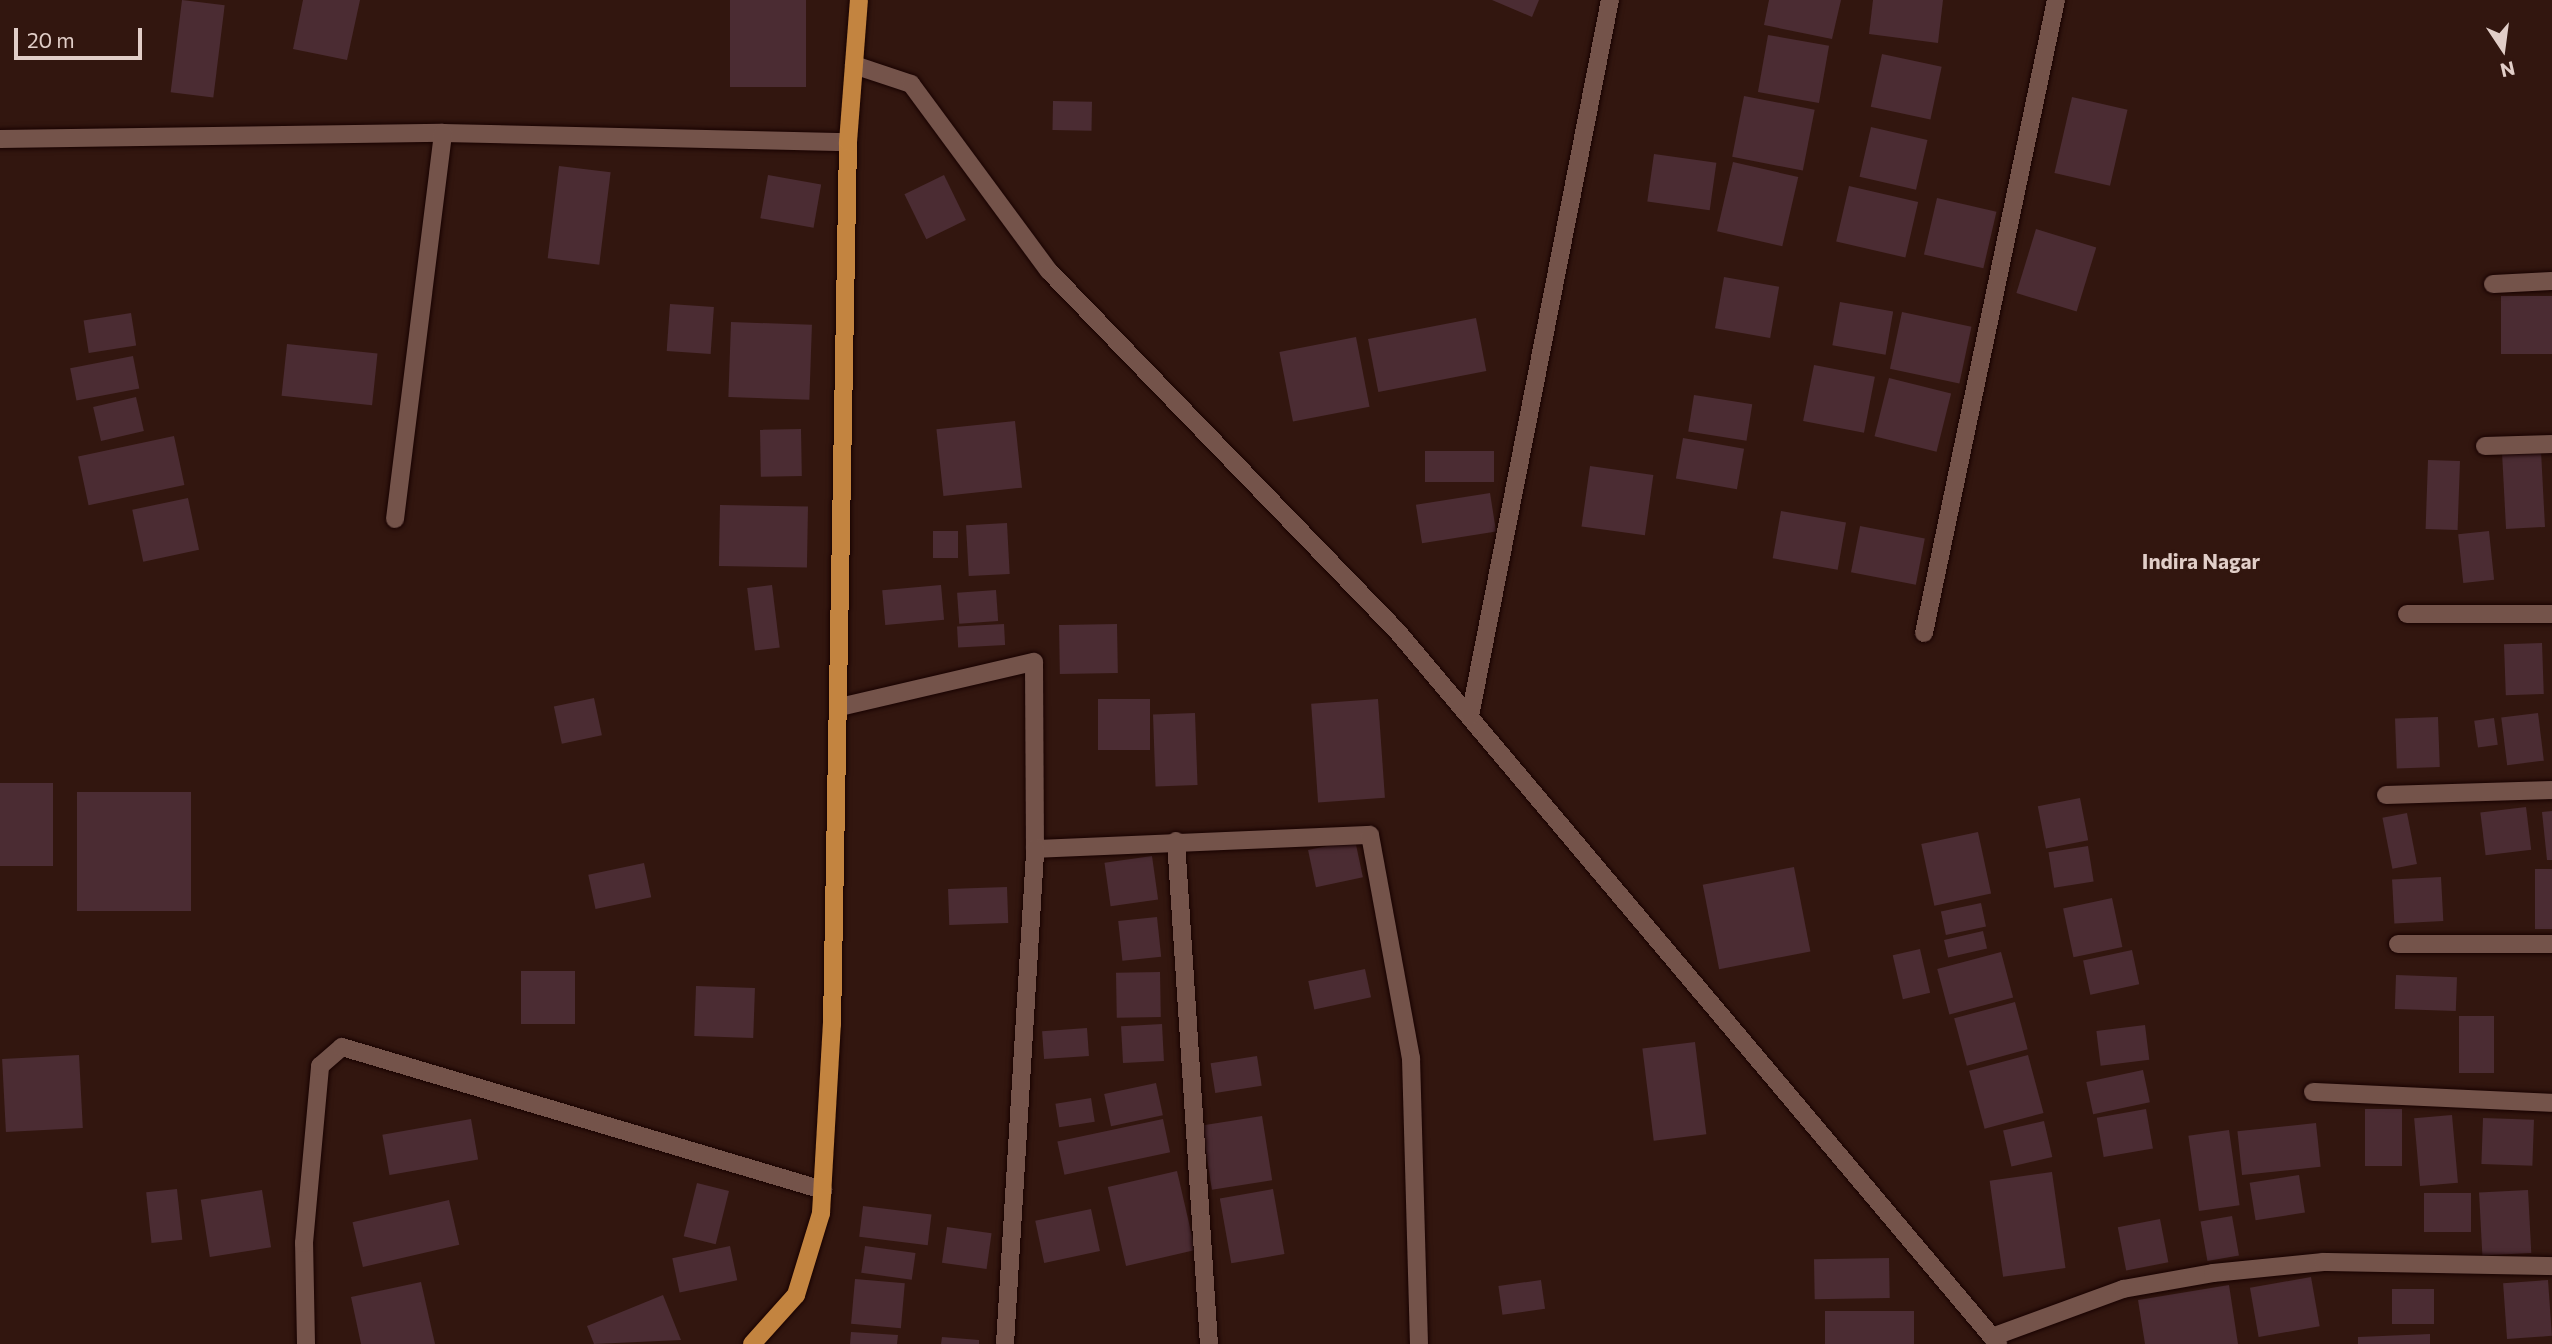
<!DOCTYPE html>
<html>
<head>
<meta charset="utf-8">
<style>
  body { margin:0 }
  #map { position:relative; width:2552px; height:1344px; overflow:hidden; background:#32160f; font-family:Commissioner,sans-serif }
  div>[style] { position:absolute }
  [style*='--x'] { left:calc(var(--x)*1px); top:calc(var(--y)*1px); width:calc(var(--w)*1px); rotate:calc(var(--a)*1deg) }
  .building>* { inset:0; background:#4b2c33; transform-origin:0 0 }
  .roads { filter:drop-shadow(0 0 2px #180200) drop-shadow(0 0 2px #180200) }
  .minor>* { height:18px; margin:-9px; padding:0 9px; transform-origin:9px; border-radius:9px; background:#74534a }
  .major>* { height:18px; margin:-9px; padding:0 9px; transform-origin:9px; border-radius:9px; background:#c38440 }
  span { translate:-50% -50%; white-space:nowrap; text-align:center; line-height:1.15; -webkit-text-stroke:6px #32160f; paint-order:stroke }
  .neighbourhood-label { font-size:21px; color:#e1cec8; font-weight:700 }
  .north { position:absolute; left:2468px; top:14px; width:70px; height:70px; -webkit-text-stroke:5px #32160f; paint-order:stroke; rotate:167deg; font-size:19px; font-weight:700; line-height:28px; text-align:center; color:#e1cec8 }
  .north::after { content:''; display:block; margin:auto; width:24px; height:32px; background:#e1cec8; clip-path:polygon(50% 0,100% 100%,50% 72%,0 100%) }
  .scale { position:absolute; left:14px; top:28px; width:128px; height:32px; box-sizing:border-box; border:4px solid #e1cec8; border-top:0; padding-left:9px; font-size:21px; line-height:24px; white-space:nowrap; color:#e1cec8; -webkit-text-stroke:5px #32160f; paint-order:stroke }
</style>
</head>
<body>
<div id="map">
  <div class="building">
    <div style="left:182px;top:0;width:43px;height:93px;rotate:7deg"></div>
    <div style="clip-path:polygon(303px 0,360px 0,347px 60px,293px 49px)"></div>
    <div style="left:730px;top:0;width:76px;height:87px"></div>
    <div style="clip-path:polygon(1492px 0,1539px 0,1532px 17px)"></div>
    <div style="clip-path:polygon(1769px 0,1841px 0,1832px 39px,1764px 25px)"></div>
    <div style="clip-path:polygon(1873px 0,1943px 0,1938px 43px,1869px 34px)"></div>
    <div style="left:1768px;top:35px;width:62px;height:58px;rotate:10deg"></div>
    <div style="left:1882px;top:54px;width:61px;height:54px;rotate:12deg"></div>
    <div style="left:1744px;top:96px;width:72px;height:62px;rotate:11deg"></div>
    <div style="left:2072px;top:97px;width:57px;height:78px;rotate:13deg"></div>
    <div style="left:1053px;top:101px;width:39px;height:29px;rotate:1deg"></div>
    <div style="left:1871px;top:127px;width:58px;height:51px;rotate:13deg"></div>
    <div style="left:1654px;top:154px;width:63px;height:48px;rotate:8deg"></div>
    <div style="left:1733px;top:162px;width:67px;height:71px;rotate:13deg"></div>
    <div style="left:559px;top:166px;width:52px;height:93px;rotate:7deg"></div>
    <div style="left:768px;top:175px;width:54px;height:44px;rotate:10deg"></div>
    <div style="left:944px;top:175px;width:50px;height:44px;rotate:64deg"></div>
    <div style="left:1849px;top:186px;width:71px;height:57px;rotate:13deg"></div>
    <div style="left:1937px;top:198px;width:61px;height:58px;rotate:13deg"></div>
    <div style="left:2036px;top:229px;width:63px;height:67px;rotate:17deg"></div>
    <div style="left:1724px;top:277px;width:56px;height:52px;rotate:10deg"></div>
    <div style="left:2552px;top:296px;width:58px;height:51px;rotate:90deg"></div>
    <div style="left:1840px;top:302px;width:54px;height:44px;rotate:10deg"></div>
    <div style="left:670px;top:304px;width:44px;height:47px;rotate:4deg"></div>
    <div style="left:1902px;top:312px;width:71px;height:58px;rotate:12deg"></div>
    <div style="left:131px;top:313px;width:33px;height:48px;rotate:81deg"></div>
    <div style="left:1476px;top:318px;width:54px;height:110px;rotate:79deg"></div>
    <div style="left:731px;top:322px;width:81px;height:75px;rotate:2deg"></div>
    <div style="left:1356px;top:337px;width:71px;height:78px;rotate:79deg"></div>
    <div style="left:287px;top:344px;width:91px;height:52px;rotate:6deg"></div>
    <div style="left:133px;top:356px;width:33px;height:64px;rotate:79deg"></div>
    <div style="left:1814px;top:365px;width:62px;height:57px;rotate:11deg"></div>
    <div style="left:1889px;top:378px;width:64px;height:60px;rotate:14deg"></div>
    <div style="left:1694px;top:395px;width:59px;height:37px;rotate:9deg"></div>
    <div style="left:136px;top:397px;width:35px;height:44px;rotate:77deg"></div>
    <div style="left:1015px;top:421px;width:67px;height:79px;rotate:84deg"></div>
    <div style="left:801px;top:429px;width:47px;height:41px;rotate:89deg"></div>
    <div style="left:174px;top:436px;width:50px;height:98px;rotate:78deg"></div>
    <div style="left:1683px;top:438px;width:62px;height:41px;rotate:10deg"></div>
    <div style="left:1494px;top:451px;width:31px;height:69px;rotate:90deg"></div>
    <div style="left:2541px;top:451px;width:76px;height:39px;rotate:87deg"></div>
    <div style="left:2428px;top:460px;width:32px;height:69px;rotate:2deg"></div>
    <div style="left:1590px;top:466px;width:64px;height:61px;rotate:8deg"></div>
    <div style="left:1490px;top:493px;width:39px;height:75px;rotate:81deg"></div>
    <div style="left:188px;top:498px;width:53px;height:57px;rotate:78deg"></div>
    <div style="left:720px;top:505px;width:88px;height:61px;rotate:1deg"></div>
    <div style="left:1781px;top:511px;width:66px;height:48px;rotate:10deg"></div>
    <div style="left:1007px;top:523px;width:51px;height:41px;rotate:87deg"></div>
    <div style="left:1860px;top:526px;width:66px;height:47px;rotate:11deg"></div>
    <div style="left:933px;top:531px;width:25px;height:27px"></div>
    <div style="left:2489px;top:531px;width:49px;height:31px;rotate:84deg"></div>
    <div style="left:772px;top:585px;width:63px;height:25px;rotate:83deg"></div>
    <div style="left:941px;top:585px;width:35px;height:59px;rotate:85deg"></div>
    <div style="left:996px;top:590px;width:31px;height:39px;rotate:86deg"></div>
    <div style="left:1004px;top:624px;width:21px;height:47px;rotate:87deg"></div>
    <div style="left:1117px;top:624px;width:49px;height:58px;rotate:89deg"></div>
    <div style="left:2542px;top:643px;width:51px;height:38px;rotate:88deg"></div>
    <div style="left:594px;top:698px;width:38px;height:41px;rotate:78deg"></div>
    <div style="left:1098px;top:699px;width:52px;height:51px"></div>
    <div style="left:1378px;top:699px;width:99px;height:67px;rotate:86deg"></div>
    <div style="left:1195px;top:713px;width:72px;height:42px;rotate:88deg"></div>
    <div style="left:2538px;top:713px;width:48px;height:37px;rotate:83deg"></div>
    <div style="left:2438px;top:717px;width:50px;height:43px;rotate:88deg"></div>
    <div style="left:2494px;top:718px;width:27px;height:20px;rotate:82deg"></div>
    <div style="left:0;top:783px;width:53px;height:83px"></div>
    <div style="left:77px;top:792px;width:114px;height:119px"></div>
    <div style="left:2080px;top:798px;width:43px;height:43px;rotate:79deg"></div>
    <div style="left:2526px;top:807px;width:43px;height:46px;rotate:83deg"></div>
    <div style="clip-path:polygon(2552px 811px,2552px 860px,2547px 860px,2542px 812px)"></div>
    <div style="left:2407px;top:813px;width:52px;height:25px;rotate:79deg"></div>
    <div style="left:1978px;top:832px;width:63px;height:58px;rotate:78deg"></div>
    <div style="left:1355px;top:840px;width:38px;height:48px;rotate:78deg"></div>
    <div style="left:2088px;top:846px;width:36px;height:40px;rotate:81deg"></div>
    <div style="left:1152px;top:856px;width:44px;height:48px;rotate:82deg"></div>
    <div style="left:644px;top:863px;width:35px;height:57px;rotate:78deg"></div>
    <div style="left:1794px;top:867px;width:86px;height:93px;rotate:79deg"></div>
    <div style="left:2552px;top:869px;width:60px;height:17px;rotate:90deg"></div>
    <div style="left:2441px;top:877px;width:44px;height:49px;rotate:87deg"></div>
    <div style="left:1007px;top:887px;width:36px;height:59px;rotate:88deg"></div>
    <div style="left:2112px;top:898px;width:50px;height:50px;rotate:78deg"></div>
    <div style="left:1981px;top:903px;width:24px;height:41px;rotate:78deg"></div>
    <div style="left:1157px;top:917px;width:40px;height:39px;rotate:84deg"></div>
    <div style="left:1983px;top:931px;width:18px;height:40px;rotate:77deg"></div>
    <div style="left:1920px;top:949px;width:45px;height:28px;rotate:77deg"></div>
    <div style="left:2132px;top:950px;width:35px;height:50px;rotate:78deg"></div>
    <div style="left:2001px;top:952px;width:47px;height:66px;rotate:75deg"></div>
    <div style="left:1365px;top:969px;width:29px;height:58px;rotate:78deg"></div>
    <div style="left:521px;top:971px;width:54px;height:53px"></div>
    <div style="left:1160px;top:972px;width:45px;height:44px;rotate:89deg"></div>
    <div style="left:2396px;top:975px;width:61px;height:34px;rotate:2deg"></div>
    <div style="left:696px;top:986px;width:59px;height:50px;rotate:2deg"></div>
    <div style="left:2015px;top:1002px;width:49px;height:63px;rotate:75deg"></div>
    <div style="left:2459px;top:1016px;width:35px;height:57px"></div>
    <div style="left:1162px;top:1024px;width:37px;height:41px;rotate:87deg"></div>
    <div style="left:2145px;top:1025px;width:35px;height:49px;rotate:83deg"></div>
    <div style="left:1087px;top:1028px;width:28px;height:45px;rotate:86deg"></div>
    <div style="left:1695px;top:1042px;width:93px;height:53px;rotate:83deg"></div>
    <div style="left:79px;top:1055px;width:73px;height:77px;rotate:87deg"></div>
    <div style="left:2028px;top:1055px;width:60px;height:61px;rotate:75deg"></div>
    <div style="left:1257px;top:1056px;width:30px;height:47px;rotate:81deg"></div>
    <div style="left:2143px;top:1070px;width:33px;height:58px;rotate:78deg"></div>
    <div style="left:1156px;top:1083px;width:33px;height:53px;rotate:78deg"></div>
    <div style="left:1091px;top:1098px;width:24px;height:36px;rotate:81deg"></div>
    <div style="left:2146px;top:1109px;width:40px;height:50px;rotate:80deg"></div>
    <div style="left:2365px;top:1109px;width:37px;height:57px"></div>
    <div style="left:2452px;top:1115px;width:68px;height:38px;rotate:85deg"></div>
    <div style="left:1262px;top:1116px;width:65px;height:61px;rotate:81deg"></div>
    <div style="left:2483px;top:1118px;width:51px;height:46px;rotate:2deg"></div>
    <div style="left:471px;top:1119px;width:41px;height:90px;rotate:80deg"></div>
    <div style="left:1163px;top:1119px;width:34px;height:108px;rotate:78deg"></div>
    <div style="left:2044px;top:1121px;width:37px;height:42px;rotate:77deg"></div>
    <div style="left:2316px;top:1123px;width:44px;height:79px;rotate:84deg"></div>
    <div style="left:2229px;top:1130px;width:76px;height:41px;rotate:82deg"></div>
    <div style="left:1177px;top:1171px;width:81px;height:71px;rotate:77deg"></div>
    <div style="left:2052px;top:1172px;width:97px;height:63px;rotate:82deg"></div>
    <div style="left:2299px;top:1175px;width:38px;height:50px;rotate:81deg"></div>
    <div style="left:697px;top:1183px;width:33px;height:55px;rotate:14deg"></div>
    <div style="left:177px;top:1189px;width:51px;height:31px;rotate:84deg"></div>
    <div style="left:1273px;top:1189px;width:66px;height:54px;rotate:80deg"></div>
    <div style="left:262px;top:1190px;width:58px;height:62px;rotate:81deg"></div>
    <div style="left:2528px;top:1190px;width:63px;height:49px;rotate:87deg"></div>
    <div style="left:2471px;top:1193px;width:39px;height:47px;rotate:90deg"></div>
    <div style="left:449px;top:1200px;width:46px;height:99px;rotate:77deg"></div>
    <div style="left:863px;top:1206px;width:69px;height:31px;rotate:7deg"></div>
    <div style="left:1091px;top:1209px;width:43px;height:57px;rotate:78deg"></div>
    <div style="left:2232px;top:1216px;width:40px;height:32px;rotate:80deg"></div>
    <div style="left:2160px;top:1219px;width:44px;height:43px;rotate:79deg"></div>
    <div style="left:947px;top:1227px;width:45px;height:36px;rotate:8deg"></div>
    <div style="left:730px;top:1246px;width:35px;height:59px;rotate:78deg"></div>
    <div style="left:865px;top:1246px;width:51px;height:27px;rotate:8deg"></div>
    <div style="left:1889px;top:1258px;width:40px;height:75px;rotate:89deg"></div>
    <div style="left:2311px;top:1277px;width:50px;height:62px;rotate:80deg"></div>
    <div style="left:855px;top:1279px;width:50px;height:45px;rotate:5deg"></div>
    <div style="left:1541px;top:1280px;width:29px;height:43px;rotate:82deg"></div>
    <div style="left:2548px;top:1280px;width:56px;height:45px;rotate:86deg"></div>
    <div style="clip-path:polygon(421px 1282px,435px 1344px,361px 1344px,351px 1297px)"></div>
    <div style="clip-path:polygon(2229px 1285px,2238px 1344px,2145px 1344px,2138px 1300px)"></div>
    <div style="left:2392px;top:1289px;width:42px;height:35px"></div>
    <div style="clip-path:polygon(663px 1295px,681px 1340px,594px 1344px,587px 1326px)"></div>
    <div style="left:1914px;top:1311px;width:33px;height:89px;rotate:90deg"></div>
    <div style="clip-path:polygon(851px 1332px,898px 1335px,897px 1344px,850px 1344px)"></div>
    <div style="clip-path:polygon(2430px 1334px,2430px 1344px,2358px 1344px,2358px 1337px)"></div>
    <div style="clip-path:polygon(942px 1337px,979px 1340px,979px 1344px,941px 1344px)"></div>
  </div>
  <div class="roads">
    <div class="minor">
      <div style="--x:854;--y:65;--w:60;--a:18.4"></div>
      <div style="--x:911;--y:84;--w:232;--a:53.6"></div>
      <div style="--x:1049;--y:271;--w:501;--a:45.97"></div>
      <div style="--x:1397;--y:631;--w:933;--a:49.87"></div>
      <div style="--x:0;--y:139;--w:443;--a:-0.8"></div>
      <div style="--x:443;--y:133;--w:405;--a:1.3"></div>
      <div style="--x:2493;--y:284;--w:59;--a:-2.9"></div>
      <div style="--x:2485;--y:446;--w:67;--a:-1.7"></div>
      <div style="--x:395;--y:519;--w:389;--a:-82.9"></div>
      <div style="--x:2407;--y:614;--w:145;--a:0"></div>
      <div style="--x:1924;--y:633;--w:647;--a:-78.22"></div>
      <div style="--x:840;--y:707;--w:199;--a:-13.1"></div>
      <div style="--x:1034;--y:662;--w:187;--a:89.7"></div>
      <div style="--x:1035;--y:849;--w:335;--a:-2.4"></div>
      <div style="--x:1370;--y:835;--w:227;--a:79.6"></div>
      <div style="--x:1411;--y:1058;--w:286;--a:88.4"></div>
      <div style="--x:1470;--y:716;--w:730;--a:-78.94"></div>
      <div style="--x:2386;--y:795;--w:166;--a:-1.7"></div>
      <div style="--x:1176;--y:841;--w:504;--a:86.25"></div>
      <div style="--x:2398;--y:944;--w:154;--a:0"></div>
      <div style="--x:2313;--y:1092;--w:239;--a:2.6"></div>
      <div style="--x:1992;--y:1337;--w:140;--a:-20.1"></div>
      <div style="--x:2123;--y:1289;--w:91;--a:-10.1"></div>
      <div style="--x:2213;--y:1273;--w:111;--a:-5.7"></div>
      <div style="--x:2323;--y:1262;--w:229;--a:1"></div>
      <div style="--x:306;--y:1344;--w:101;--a:-91.1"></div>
      <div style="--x:304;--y:1243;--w:178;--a:-84.8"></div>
      <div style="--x:320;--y:1066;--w:29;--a:-41"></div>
      <div style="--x:342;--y:1047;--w:502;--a:16.56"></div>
      <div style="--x:1005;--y:1344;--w:496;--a:-86.5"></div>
    </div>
    <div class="major">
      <div style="--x:752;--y:1344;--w:66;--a:-48.1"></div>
      <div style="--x:796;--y:1295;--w:86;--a:-73"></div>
      <div style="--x:821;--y:1213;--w:189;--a:-86.7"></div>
      <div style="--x:832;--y:1024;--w:882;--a:-88.96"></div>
      <div style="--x:848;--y:142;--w:142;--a:-85.6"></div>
    </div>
  </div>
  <div class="neighbourhood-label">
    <span style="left:2201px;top:561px">Indira Nagar</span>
  </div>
  <div class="north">N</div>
  <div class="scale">20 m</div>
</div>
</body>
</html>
